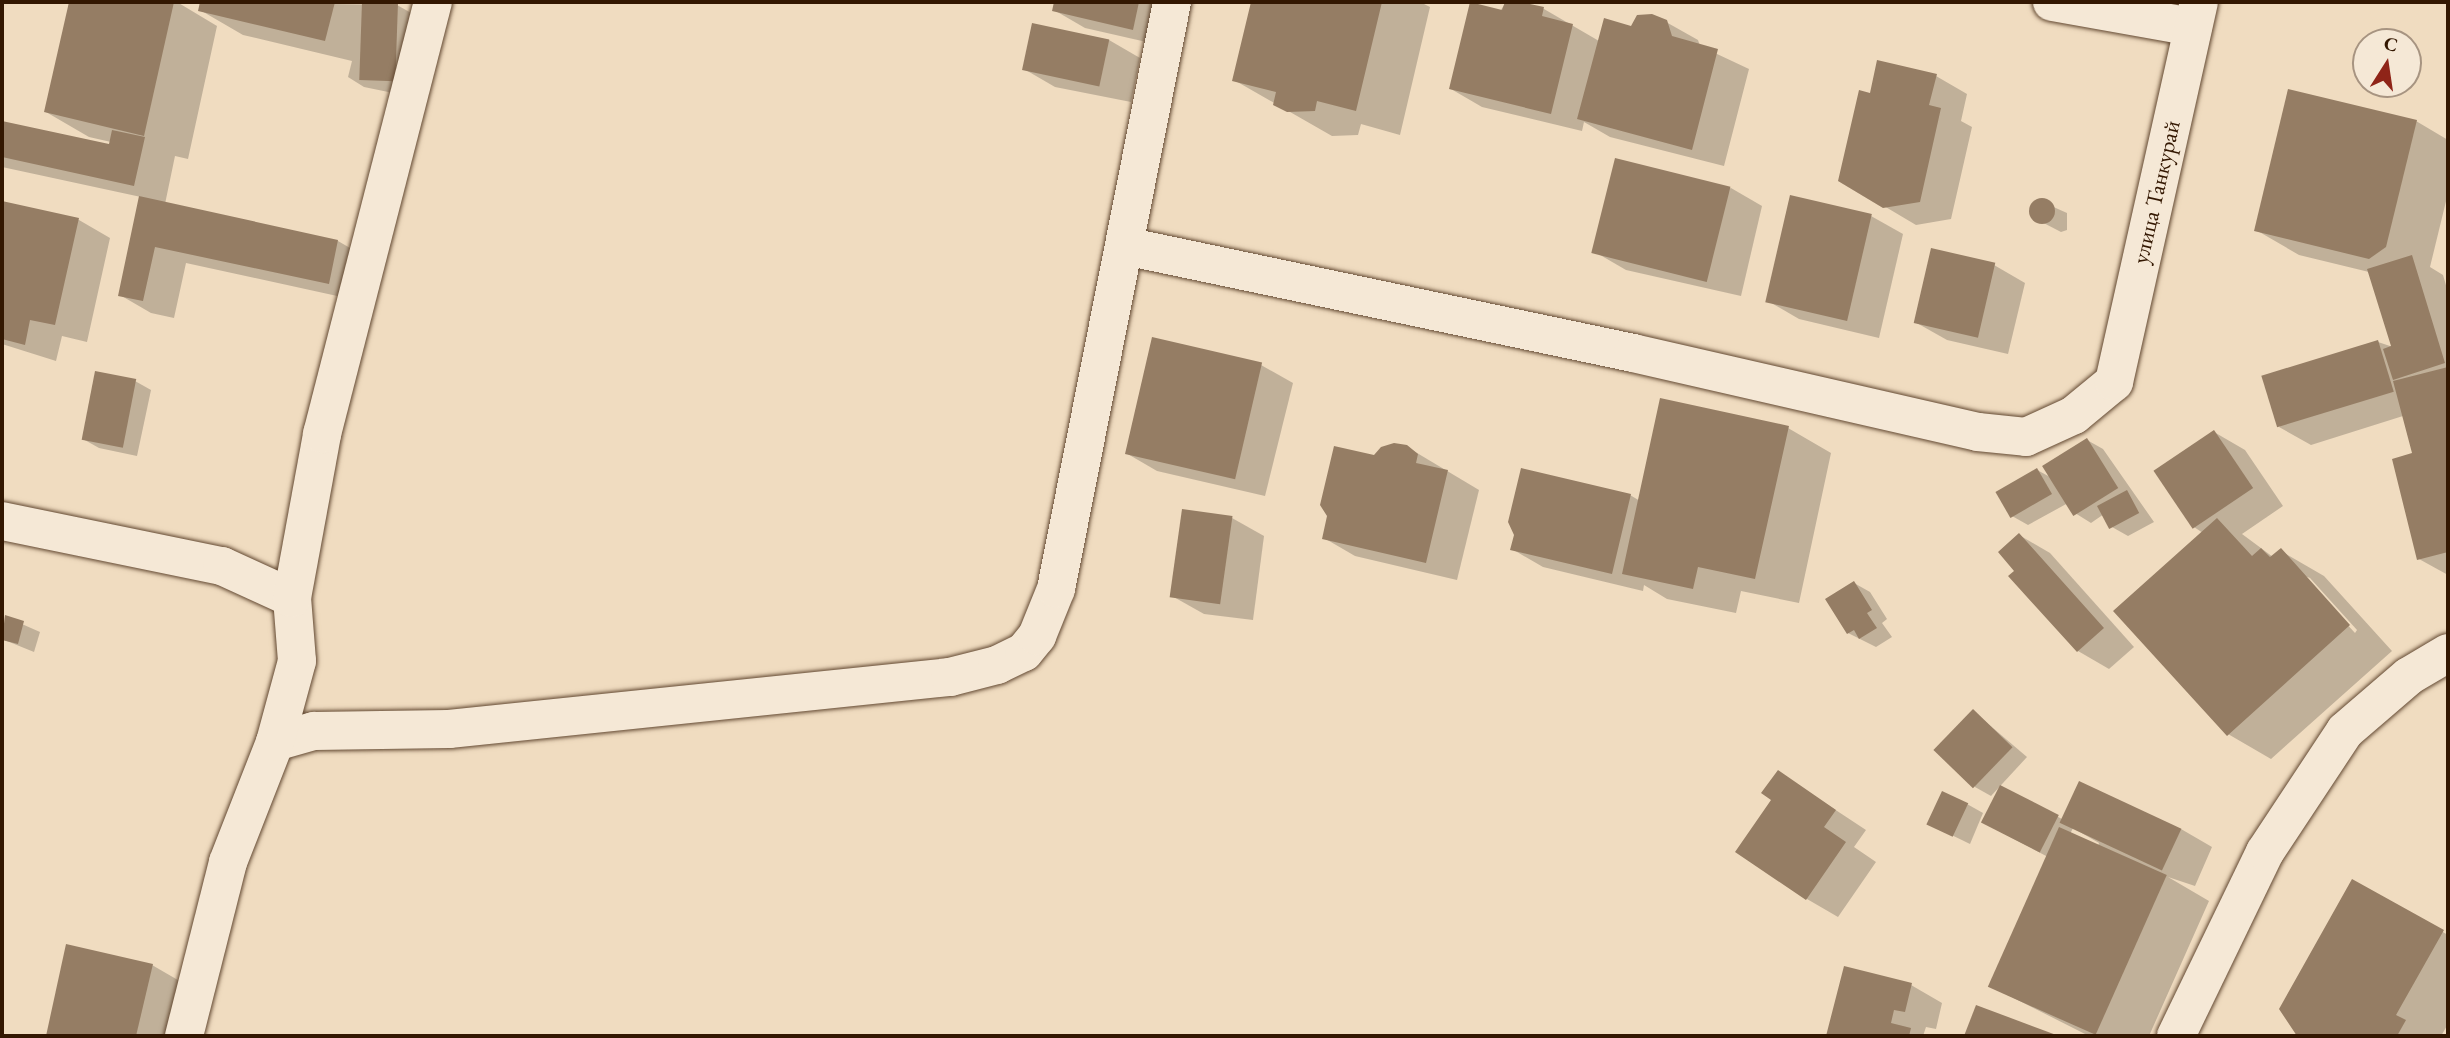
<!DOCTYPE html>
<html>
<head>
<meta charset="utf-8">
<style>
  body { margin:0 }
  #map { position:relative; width:2450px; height:1038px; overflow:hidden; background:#f0dcc0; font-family:"EB Garamond",serif }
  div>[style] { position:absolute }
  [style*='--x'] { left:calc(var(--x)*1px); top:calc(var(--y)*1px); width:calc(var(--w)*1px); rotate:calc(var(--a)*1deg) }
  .shadow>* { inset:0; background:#0003 }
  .building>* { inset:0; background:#957d64; transform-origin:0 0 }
  .round { border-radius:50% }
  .roads { filter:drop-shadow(0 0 2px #624831) drop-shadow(0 0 2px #624831) }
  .street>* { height:38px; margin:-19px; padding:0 19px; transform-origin:19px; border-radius:19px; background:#f5e8d6 }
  span { translate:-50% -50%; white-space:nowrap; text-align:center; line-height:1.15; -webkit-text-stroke:5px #f5e8d6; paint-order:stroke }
  .street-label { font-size:23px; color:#331701 }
  .frame { position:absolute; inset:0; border:4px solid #331701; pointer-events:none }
  .north { position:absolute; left:2352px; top:28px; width:70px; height:70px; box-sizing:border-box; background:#f5e8d6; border:2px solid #a79481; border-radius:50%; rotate:12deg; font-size:19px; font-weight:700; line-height:28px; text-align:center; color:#331701 }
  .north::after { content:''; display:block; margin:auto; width:24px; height:32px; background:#8f2418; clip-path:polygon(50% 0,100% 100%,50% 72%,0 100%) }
</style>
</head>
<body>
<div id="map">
  <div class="shadow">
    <div style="clip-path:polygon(71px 2px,177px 2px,217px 26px,188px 159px,175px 156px,165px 204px,338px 241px,369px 259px,360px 301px,186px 263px,174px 318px,151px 313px,120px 295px,141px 197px,2px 167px,2px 123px,110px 146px,111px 142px,89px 137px,46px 112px)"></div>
    <div style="clip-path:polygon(202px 2px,397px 5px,413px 14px,398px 94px,364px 87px,348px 77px,352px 61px,243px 35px,200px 10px)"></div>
    <div style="clip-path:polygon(1055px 2px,1174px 2px,1164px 46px,1085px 28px,1054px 10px)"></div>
    <div style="clip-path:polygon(1253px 2px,1420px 2px,1430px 7px,1400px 135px,1361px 124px,1358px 135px,1332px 136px,1234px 80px)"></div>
    <div style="clip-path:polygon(1506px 2px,1544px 9px,1599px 41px,1632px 28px,1666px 22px,1698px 40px,1700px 46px,1749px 69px,1724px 166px,1610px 137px,1584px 122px,1582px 131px,1482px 107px,1451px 89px)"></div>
    <div style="clip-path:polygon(1033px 25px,1109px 40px,1140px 58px,1131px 102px,1055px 87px,1024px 69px)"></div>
    <div style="clip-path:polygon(1936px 76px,1967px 94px,1961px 121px,1972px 127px,1951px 219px,1916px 225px,1884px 206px,1871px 95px)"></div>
    <div style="clip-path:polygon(2416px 121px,2448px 140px,2448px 193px,2430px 267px,2443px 275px,2448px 292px,2448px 575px,2419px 559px,2414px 455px,2403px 416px,2311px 445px,2279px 427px,2378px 342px,2393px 347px,2369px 272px,2299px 255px,2256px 230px)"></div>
    <div style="clip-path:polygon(1731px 188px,1762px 206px,1741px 296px,1626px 270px,1595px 252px)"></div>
    <div style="clip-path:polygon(2040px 201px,2067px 213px,2067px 230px,2061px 232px,2034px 218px,2032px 211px)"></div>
    <div style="clip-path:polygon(2px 203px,79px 220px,110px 238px,87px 342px,62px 336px,56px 361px,2px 344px)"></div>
    <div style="clip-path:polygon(1871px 216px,1903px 234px,1879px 338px,1799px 319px,1768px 301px)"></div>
    <div style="clip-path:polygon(1994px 265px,2025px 283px,2008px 354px,1947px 340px,1915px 322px)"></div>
    <div style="clip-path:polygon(1261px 365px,1293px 383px,1265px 496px,1157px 471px,1126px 453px)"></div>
    <div style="clip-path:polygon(135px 381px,151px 390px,137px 456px,99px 448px,83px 439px)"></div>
    <div style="clip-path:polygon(1788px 428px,1831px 453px,1799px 603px,1741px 591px,1736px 613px,1667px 599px,1644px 585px,1643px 591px,1543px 567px,1512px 549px,1630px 495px,1640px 501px)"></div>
    <div style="clip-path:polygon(evenodd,2214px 432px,2245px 450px,2283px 506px,2242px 534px,2273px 557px,2281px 551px,2324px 576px,2392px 651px,2271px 759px,2228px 734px,2203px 533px,2194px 527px,2214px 432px,2302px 575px,2310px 578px,2357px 630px,2355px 633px,2302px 575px)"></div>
    <div style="clip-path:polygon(2087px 440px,2103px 449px,2154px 522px,2128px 536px,2112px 527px,2104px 514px,2091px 523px,2075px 513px,2068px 503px,2028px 525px,2012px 516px,2037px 470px,2052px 478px)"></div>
    <div style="clip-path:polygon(1407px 447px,1479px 490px,1457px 580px,1355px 556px,1324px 538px,1375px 457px)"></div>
    <div style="clip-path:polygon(1232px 518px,1264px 536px,1253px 620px,1204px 614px,1172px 596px)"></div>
    <div style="clip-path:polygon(2019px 535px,2050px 553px,2134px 647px,2109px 669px,2078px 651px,2017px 571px)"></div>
    <div style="clip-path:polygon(1854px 583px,1870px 592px,1887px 619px,1882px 623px,1892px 637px,1876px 647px,1848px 633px)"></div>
    <div style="clip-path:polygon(6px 617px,40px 632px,34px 652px,2px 639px)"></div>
    <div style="clip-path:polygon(1973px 711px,2027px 757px,1991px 796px,1975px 787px)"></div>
    <div style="clip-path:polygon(1778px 772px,1866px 830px,1854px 847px,1876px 862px,1838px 917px,1807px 899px,1773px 800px)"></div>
    <div style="clip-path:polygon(evenodd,2001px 788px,2064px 820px,2181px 829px,2212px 847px,2195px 886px,2168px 877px,2209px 901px,2149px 1036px,2089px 1036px,1990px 986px,2048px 857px,1999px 831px,2001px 788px,2073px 828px,2099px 843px,2098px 846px,2070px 834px,2073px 828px)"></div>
    <div style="clip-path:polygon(1967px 804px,1983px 813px,1970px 844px,1929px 824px)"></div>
    <div style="clip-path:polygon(2353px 881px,2448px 935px,2448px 1024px,2441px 1036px,2298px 1036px,2281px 1009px)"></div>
    <div style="clip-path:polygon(68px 946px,152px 965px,183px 983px,171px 1036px,47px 1036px)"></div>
    <div style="clip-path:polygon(1845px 968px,1911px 985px,1942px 1003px,1936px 1029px,1926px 1027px,1923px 1036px,1828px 1036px)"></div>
  </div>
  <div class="building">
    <div style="clip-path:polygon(69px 2px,174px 2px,144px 136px,44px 112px)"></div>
    <div style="clip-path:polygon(200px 2px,335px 2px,325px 41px,198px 11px)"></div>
    <div style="left:362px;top:2px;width:36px;height:78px;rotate:2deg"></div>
    <div style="clip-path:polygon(1054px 2px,1139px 2px,1133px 30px,1052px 11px)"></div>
    <div style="clip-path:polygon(1251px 2px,1382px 2px,1356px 111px,1317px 101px,1315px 111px,1287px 112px,1273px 105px,1276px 92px,1232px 81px)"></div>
    <div style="clip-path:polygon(1470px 2px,1502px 10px,1505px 2px,1520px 2px,1544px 7px,1542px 16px,1573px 24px,1551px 114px,1449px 89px)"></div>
    <div style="clip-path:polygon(1652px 14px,1667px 20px,1672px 36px,1718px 49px,1692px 150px,1577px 119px,1604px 18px,1631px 26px,1637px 15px)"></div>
    <div style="left:1032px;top:23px;width:79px;height:48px;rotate:12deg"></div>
    <div style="clip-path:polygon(1877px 60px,1937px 74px,1929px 105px,1941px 108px,1920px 202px,1883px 208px,1838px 181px,1859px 90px,1870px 93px)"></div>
    <div style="clip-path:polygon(2288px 89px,2417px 120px,2386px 247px,2369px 259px,2254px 231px)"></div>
    <div style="clip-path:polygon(2px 121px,109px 144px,112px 130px,145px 137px,134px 186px,2px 157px)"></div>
    <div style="left:1615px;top:158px;width:119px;height:98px;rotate:14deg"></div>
    <div style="left:1790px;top:195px;width:84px;height:110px;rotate:13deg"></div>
    <div style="clip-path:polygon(139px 196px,338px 240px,329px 284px,155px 247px,143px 301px,118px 296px)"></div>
    <div class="round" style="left:2029px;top:198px;width:26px;height:26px"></div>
    <div style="clip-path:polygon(2px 201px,79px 218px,55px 325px,30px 320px,25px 345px,2px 339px)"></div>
    <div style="left:1931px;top:248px;width:66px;height:77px;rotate:13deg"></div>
    <div style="clip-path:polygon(2412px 255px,2445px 363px,2393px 380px,2383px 349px,2391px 346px,2367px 269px)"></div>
    <div style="left:1152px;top:337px;width:113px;height:120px;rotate:13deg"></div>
    <div style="left:2378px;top:340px;width:54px;height:122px;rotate:73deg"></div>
    <div style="clip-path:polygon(2448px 367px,2448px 552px,2417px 560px,2392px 459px,2412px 453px,2393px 381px)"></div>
    <div style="left:95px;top:371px;width:42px;height:70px;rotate:11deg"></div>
    <div style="clip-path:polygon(1660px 398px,1789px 426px,1755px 579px,1698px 567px,1693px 589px,1622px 574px)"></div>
    <div style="left:2214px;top:430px;width:70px;height:73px;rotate:56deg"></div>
    <div style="left:2087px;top:438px;width:59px;height:53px;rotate:58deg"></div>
    <div style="clip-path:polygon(1394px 443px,1407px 445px,1418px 454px,1416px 463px,1448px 470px,1426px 563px,1322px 539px,1327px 516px,1320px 505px,1334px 446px,1374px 455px,1381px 447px)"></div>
    <div style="clip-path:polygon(1521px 468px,1631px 494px,1612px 574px,1510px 550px,1514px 535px,1508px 522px)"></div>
    <div style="left:2037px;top:468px;width:30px;height:48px;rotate:60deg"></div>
    <div style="left:2127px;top:490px;width:26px;height:34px;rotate:62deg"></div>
    <div style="left:1182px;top:509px;width:51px;height:89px;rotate:8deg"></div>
    <div style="clip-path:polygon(2217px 518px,2252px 556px,2261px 548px,2270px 557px,2281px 548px,2350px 625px,2227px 736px,2113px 611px)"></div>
    <div style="clip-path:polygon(2019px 533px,2104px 628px,2077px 652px,2008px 576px,2014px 571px,1998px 552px)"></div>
    <div style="clip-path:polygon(1854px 581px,1872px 610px,1867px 613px,1877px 628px,1859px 639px,1854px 630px,1847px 634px,1825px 599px)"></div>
    <div style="clip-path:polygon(5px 615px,24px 621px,18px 644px,2px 640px)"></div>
    <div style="left:1973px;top:709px;width:55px;height:57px;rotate:44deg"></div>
    <div style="clip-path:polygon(1778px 770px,1836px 810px,1824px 827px,1846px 842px,1806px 900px,1735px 852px,1771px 800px,1761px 793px)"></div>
    <div style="left:2079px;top:781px;width:113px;height:46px;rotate:25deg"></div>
    <div style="left:2000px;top:785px;width:66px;height:42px;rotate:27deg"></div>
    <div style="left:1942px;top:791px;width:29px;height:37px;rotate:25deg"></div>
    <div style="left:2059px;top:827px;width:118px;height:175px;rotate:24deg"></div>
    <div style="clip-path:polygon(2352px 879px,2444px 930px,2396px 1015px,2406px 1020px,2397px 1036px,2297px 1036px,2279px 1009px)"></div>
    <div style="clip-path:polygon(66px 944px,153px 964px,136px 1036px,46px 1036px)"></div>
    <div style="clip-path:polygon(1844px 966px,1912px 983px,1905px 1012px,1894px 1010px,1891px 1023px,1911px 1028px,1909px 1036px,1826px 1036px)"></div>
    <div style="clip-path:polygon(1976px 1005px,2059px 1036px,1964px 1036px)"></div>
  </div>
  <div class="roads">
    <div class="street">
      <div style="--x:2052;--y:2;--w:143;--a:10.1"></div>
      <div style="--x:1125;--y:246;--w:519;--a:11.89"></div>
      <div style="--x:1633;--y:353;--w:354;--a:12.9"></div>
      <div style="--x:1978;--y:432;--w:48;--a:5.9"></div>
      <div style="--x:2026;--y:437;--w:53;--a:-24.6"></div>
      <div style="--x:2074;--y:415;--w:52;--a:-39.5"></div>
      <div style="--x:2114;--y:382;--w:389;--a:-77.4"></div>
      <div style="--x:2;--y:521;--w:225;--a:11.6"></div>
      <div style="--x:222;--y:566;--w:77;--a:24.6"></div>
      <div style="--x:275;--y:742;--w:41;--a:-15.8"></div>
      <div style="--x:314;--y:731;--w:135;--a:-0.8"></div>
      <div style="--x:449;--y:729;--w:504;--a:-5.93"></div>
      <div style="--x:950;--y:677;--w:49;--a:-14.3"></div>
      <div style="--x:997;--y:665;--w:30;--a:-26"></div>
      <div style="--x:1024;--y:652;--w:21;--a:-51"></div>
      <div style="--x:1037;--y:636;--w:51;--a:-68"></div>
      <div style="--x:1056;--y:589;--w:598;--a:-78.82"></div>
      <div style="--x:184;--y:1036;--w:179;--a:-75.8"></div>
      <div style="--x:228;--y:862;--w:129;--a:-68.6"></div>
      <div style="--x:275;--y:742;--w:84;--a:-74.8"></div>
      <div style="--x:297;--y:661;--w:63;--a:-94.5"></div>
      <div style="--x:292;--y:598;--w:167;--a:-79.6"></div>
      <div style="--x:322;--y:434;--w:446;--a:-75.6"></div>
      <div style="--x:2176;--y:1036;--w:204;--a:-64.2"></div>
      <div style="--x:2265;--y:852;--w:145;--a:-56.5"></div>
      <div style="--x:2345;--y:731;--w:84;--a:-40.7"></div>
      <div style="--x:2409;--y:676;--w:45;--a:-30.5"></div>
    </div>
  </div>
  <div class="street-label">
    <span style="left:2156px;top:192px;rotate:-77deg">улица Танкурай</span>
  </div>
  <div class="frame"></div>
  <div class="north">С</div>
</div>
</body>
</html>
